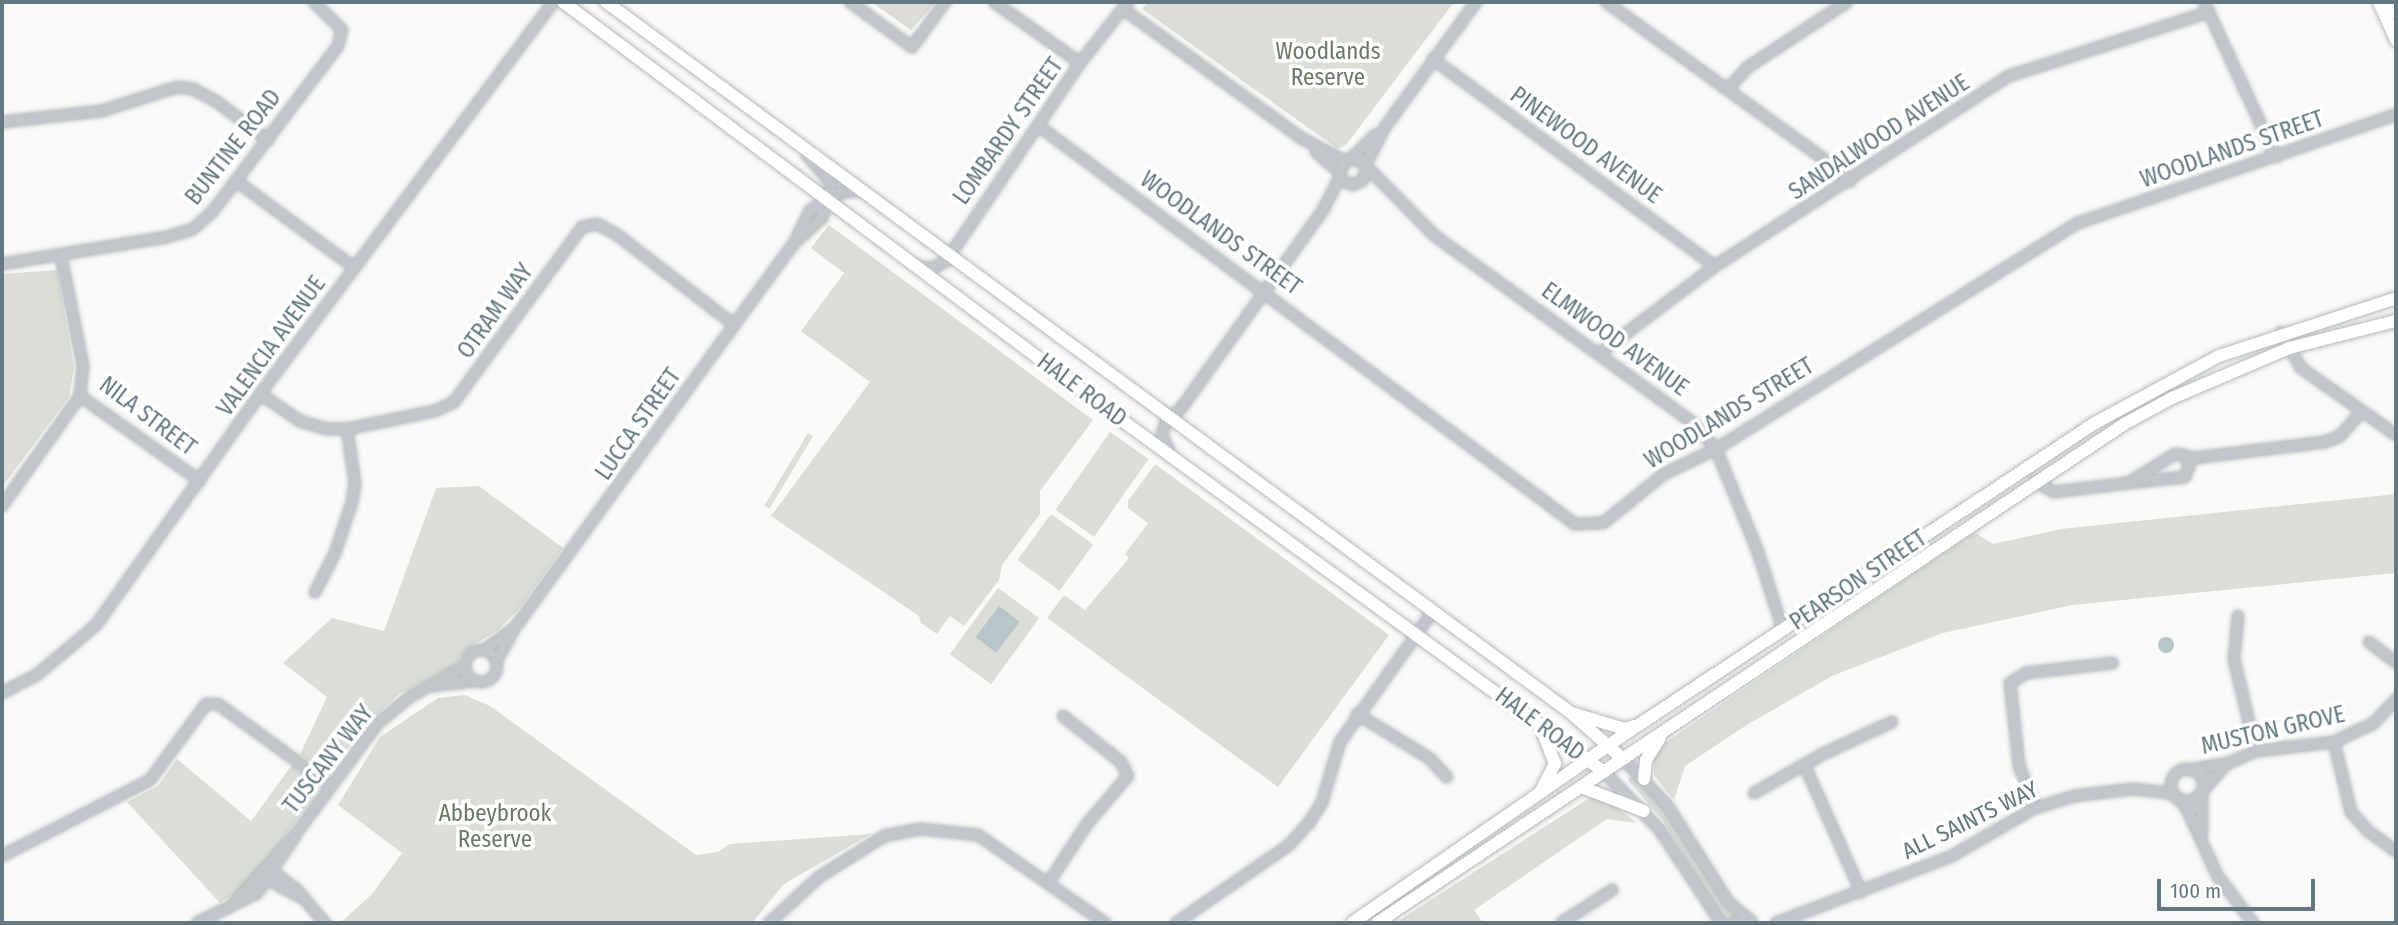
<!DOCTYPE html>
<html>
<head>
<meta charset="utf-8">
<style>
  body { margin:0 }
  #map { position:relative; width:2398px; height:925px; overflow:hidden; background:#f9f9f7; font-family:"Fira Sans Condensed",sans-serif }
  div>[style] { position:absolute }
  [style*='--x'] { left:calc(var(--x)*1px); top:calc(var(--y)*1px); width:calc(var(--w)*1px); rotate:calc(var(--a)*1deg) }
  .green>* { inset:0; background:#daded6; transform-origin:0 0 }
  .water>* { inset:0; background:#b8c6c9; transform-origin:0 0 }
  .round { border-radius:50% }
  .roads { filter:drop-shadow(0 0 2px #b4babd) drop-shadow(0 0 2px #b4babd) }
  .minor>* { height:10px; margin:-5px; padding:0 5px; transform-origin:5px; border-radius:5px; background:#c0c6c9 }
  .minor>.ring { margin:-5px; padding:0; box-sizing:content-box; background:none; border:10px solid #c0c6c9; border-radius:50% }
  .major>* { height:12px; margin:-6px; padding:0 6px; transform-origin:6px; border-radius:6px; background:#fff }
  span { translate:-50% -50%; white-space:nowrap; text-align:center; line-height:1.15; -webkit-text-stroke:7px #fff; paint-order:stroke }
  .park-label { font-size:23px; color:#697a64 }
  .street-label { font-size:23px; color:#657882 }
  .frame { position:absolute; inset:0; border:4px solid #657882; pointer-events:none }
  .scale { position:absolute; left:2157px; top:879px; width:158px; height:32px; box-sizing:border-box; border:4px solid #657882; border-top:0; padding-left:9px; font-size:21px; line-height:24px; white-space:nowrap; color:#657882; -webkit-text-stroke:5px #fff; paint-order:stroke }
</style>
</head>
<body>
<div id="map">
  <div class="green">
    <div style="clip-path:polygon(871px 2px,936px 2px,911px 30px)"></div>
    <div style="clip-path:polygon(1148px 2px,1454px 2px,1346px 145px,1338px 149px,1142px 9px)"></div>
    <div style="clip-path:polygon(829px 225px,1093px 420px,1040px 491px,1040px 514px,1002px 565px,999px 580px,964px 626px,950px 616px,937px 634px,921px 623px,919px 616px,771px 516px,870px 382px,801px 331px,844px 273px,811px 248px)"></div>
    <div style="clip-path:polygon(57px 270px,74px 367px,69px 397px,2px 487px,2px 274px)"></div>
    <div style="left:1110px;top:432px;width:47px;height:95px;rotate:35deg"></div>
    <div style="left:808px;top:433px;width:6px;height:85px;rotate:31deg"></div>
    <div style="clip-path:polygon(1155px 464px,1389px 635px,1278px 787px,1047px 618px,1064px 595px,1085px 610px,1129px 558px,1125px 554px,1148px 523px,1128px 508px,1128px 501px)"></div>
    <div style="clip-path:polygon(479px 486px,563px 548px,519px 609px,498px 630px,464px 651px,455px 666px,399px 694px,362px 729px,331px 770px,318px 768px,300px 754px,327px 697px,283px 663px,332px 618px,384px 631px,436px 488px)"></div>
    <div style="clip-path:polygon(2396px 494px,2396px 573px,2072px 605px,1943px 633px,1832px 676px,1745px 726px,1685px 766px,1674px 800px,1654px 775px,1654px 756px,1666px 742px,1974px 532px,1993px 544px,2061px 529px)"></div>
    <div style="left:1051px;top:514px;width:52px;height:57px;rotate:36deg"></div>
    <div style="left:998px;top:588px;width:51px;height:82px;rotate:36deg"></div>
    <div style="clip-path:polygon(465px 695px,490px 706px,696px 855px,718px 852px,729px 844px,871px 834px,784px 884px,752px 923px,340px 923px,372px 894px,402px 853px,338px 805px,380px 737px,438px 698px)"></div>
    <div style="clip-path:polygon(177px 759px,251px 821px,292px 765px,314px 782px,316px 793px,277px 848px,244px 888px,220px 903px,127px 802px,158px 786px)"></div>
    <div style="clip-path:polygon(1632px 776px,1664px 809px,1738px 916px,1735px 919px,1724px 921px,1664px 822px,1628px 780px)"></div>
    <div style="clip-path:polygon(1591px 797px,1615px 806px,1637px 823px,1607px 819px,1474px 910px,1483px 923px,1395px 923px)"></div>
  </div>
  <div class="water">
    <div style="left:999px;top:606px;width:26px;height:39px;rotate:37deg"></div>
    <div class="round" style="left:2158px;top:637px;width:16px;height:16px"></div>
  </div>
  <div class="roads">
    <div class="minor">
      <div style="--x:850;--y:2;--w:77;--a:36"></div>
      <div style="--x:912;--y:47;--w:56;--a:-53.7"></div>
      <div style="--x:994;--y:2;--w:105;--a:35.3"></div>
      <div style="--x:1606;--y:2;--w:287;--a:35.8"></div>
      <div style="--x:1839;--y:170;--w:16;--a:47"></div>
      <div style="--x:2204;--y:2;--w:171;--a:65.1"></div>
      <div style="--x:1123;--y:9;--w:220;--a:35.9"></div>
      <div style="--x:1301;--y:138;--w:50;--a:27.6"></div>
      <div style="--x:1433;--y:59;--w:350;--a:36.3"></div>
      <div style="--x:1728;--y:89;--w:30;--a:-48"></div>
      <div style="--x:1748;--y:67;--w:118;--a:-33.3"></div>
      <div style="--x:2;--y:122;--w:100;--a:-6.3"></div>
      <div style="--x:101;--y:111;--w:80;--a:-17.5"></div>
      <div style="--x:177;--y:87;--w:16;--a:7"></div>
      <div style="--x:193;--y:89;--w:27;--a:28"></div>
      <div style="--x:217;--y:102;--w:64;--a:36.7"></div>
      <div style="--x:1040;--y:127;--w:666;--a:36.58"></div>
      <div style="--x:1575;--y:524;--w:28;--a:-2"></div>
      <div style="--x:1603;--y:523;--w:78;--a:-38.8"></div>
      <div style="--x:1664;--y:474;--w:58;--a:-25.7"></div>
      <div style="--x:1716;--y:449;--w:427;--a:-32"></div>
      <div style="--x:2078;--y:223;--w:336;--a:-18.8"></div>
      <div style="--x:1316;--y:152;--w:30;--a:41"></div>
      <div style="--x:1352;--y:158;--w:33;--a:-45"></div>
      <div style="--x:1365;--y:166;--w:44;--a:-62.9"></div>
      <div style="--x:1385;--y:127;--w:155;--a:-53.9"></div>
      <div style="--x:1366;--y:170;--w:10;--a:107"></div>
      <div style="--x:1363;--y:180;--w:11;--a:153"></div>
      <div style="--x:1353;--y:185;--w:11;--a:-158"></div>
      <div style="--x:1343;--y:181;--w:10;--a:-114"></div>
      <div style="--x:1339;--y:172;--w:16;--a:-55"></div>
      <div style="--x:1348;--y:159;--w:13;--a:9"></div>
      <div style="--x:1361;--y:161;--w:105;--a:45.4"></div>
      <div style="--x:1435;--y:236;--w:317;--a:35.9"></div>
      <div style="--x:1692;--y:422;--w:36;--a:48"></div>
      <div style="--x:1716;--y:449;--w:111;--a:67.8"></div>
      <div style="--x:1758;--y:552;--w:82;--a:72.2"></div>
      <div style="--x:236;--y:181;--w:147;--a:36.2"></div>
      <div style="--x:797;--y:237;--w:30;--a:-64"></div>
      <div style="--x:810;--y:210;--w:37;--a:-29"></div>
      <div style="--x:842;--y:192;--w:22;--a:-3"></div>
      <div style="--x:61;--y:256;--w:112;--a:78.7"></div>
      <div style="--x:83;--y:366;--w:30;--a:96"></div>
      <div style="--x:80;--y:396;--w:147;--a:35.3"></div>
      <div style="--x:2;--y:264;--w:167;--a:-9.3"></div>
      <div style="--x:167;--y:237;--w:27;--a:-17"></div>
      <div style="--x:193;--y:229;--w:27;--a:-42"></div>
      <div style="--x:213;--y:211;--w:207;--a:-52.9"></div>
      <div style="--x:338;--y:46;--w:16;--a:-76"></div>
      <div style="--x:342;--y:30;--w:40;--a:-135"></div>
      <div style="--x:915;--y:265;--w:16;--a:14"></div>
      <div style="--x:931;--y:269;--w:17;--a:-28"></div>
      <div style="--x:946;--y:261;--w:239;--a:-55.9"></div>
      <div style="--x:1080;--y:63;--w:78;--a:-51.8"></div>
      <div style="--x:2281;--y:332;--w:41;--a:60.9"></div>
      <div style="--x:2301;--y:368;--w:116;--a:35.2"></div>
      <div style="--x:1600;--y:353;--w:144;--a:-37.1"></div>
      <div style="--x:1715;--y:266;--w:350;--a:-32.9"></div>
      <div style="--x:2009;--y:76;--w:210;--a:-17.7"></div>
      <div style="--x:260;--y:394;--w:48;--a:34"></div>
      <div style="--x:300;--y:421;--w:27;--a:17"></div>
      <div style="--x:326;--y:429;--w:21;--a:0"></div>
      <div style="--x:347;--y:429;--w:90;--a:-11.6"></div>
      <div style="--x:435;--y:411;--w:21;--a:-25"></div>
      <div style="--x:454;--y:402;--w:217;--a:-53.8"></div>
      <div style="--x:582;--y:227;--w:15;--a:-11"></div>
      <div style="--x:597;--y:224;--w:21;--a:28"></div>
      <div style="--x:616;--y:234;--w:149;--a:37.6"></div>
      <div style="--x:2183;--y:455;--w:11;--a:15"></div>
      <div style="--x:2194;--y:458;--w:132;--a:-7"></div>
      <div style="--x:2325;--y:442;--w:16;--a:-22"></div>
      <div style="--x:2340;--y:436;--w:32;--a:-49"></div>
      <div style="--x:1172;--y:456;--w:22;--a:-117"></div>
      <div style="--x:1162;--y:436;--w:12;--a:-76"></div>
      <div style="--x:1165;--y:424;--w:24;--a:-45"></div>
      <div style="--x:1182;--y:407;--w:242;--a:-54.4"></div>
      <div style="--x:1323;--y:210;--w:38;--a:-63"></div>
      <div style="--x:2034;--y:481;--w:23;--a:29"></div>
      <div style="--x:2054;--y:492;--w:75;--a:-6.9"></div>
      <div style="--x:2128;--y:483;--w:37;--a:-6"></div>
      <div style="--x:2165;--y:479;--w:20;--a:-6"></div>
      <div style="--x:2185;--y:477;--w:14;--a:-69"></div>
      <div style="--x:2190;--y:464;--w:11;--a:-128"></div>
      <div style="--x:2183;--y:455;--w:8;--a:-173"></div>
      <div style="--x:2175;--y:454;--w:55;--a:148.3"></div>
      <div style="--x:2;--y:506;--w:135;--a:-54.7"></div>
      <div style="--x:315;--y:592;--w:44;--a:-62.9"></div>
      <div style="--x:335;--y:553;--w:54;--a:-71.6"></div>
      <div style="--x:352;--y:502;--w:19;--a:-81"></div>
      <div style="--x:355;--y:483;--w:55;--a:-98.4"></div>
      <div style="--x:2238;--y:616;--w:43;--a:95.3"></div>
      <div style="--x:2234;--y:659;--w:95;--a:76.6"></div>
      <div style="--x:2369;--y:642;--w:34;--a:37"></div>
      <div class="ring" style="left:465px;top:650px;width:22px;height:22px"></div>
      <div style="--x:484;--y:650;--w:34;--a:-36"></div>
      <div style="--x:497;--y:660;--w:35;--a:-61"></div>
      <div style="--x:514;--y:629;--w:375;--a:-54.1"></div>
      <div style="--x:734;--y:325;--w:102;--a:-53.8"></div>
      <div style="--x:794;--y:243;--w:38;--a:-42"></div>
      <div style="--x:822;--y:218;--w:35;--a:-74"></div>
      <div style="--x:832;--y:184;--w:38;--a:-131"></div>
      <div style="--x:431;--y:686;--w:43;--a:-6.6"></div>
      <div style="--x:2;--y:693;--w:41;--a:-27.8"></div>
      <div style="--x:38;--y:674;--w:76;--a:-40.2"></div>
      <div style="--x:96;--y:625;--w:283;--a:-54.6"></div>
      <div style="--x:260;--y:394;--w:489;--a:-53.2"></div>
      <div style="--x:1357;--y:714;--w:84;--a:31.4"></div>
      <div style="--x:1429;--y:758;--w:26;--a:47"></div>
      <div style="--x:2334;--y:742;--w:72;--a:76.3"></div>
      <div style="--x:2351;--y:812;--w:25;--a:48"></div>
      <div style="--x:2368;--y:831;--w:34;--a:36"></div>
      <div style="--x:1623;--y:759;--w:64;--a:46.3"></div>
      <div style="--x:1667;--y:805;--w:116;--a:57.7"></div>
      <div style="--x:1729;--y:903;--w:28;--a:39"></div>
      <div style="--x:1805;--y:766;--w:138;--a:66"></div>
      <div class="ring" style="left:2171px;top:769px;width:22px;height:22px"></div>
      <div style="--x:2188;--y:770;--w:42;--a:-9.7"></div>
      <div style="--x:2229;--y:763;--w:30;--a:-24"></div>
      <div style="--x:2256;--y:751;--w:79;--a:-6.6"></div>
      <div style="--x:2334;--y:742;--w:44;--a:-25.4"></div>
      <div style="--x:2374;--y:723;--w:33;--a:-47"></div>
      <div style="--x:1604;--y:772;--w:81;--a:46"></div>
      <div style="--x:1660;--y:830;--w:111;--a:56.7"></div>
      <div style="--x:1754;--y:793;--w:79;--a:-29.5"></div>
      <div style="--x:1823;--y:754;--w:76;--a:-24.9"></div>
      <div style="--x:2035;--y:808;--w:46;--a:-110.4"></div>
      <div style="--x:2019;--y:765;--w:82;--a:-96.3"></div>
      <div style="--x:2010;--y:683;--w:19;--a:-32"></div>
      <div style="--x:2026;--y:673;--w:87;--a:-6.6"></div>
      <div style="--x:2202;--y:833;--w:41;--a:-90"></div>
      <div style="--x:2202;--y:792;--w:33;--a:-49"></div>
      <div style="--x:2;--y:856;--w:166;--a:-27.2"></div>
      <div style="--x:150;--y:780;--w:94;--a:-53.6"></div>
      <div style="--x:206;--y:704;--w:12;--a:0"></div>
      <div style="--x:218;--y:704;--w:140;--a:36"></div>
      <div style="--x:270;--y:869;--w:33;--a:38"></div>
      <div style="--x:296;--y:889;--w:45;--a:49.5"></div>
      <div style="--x:263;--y:877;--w:47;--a:28.2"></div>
      <div style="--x:1049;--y:882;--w:69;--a:-56.8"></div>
      <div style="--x:1087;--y:824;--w:63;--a:-49.5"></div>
      <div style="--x:1128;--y:776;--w:16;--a:-117"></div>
      <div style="--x:1121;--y:762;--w:74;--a:-141.6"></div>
      <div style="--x:230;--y:907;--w:97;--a:-47.9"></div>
      <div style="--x:295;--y:835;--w:139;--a:-53.5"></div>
      <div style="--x:378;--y:723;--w:43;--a:-39.3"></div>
      <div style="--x:411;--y:696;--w:62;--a:-29.1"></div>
      <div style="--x:197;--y:923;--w:67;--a:-26.6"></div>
      <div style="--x:257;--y:893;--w:69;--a:-56.3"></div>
      <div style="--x:769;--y:923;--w:68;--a:-42.6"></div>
      <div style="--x:819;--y:877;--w:77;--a:-32.2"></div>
      <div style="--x:884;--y:836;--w:38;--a:-11"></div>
      <div style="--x:921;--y:829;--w:57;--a:6"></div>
      <div style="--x:978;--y:835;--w:155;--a:34.7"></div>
      <div style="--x:1176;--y:923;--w:137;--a:-34.6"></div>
      <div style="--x:1289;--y:845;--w:30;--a:-48"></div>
      <div style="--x:1309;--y:823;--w:25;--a:-58"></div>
      <div style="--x:1322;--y:802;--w:63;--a:-73.3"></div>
      <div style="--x:1340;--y:742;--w:161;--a:-54.6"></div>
      <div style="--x:1561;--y:923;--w:61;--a:-32.9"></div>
      <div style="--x:1733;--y:923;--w:19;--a:-3"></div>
      <div style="--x:1776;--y:923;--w:186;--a:-20.8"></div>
      <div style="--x:1950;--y:857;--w:98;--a:-30"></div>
      <div style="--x:2035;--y:808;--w:41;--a:-17.1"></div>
      <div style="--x:2074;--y:796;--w:59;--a:-6.8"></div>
      <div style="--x:2133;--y:789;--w:37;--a:6"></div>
      <div style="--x:2170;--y:793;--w:19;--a:39"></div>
      <div style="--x:2185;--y:805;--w:77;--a:65.4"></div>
      <div style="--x:2217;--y:875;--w:60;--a:53.1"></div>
    </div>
    <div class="major">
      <div style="--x:563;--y:2;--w:691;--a:36.82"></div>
      <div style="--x:1116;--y:416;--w:604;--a:36.11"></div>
      <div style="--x:606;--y:2;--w:1199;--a:36.38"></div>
      <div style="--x:1571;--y:713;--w:69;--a:41.5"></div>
      <div style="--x:2379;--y:2;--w:42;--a:65.9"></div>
      <div style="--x:2391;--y:2;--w:12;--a:66"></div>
      <div style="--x:1575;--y:714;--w:52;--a:16.7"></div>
      <div style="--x:1625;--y:729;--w:10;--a:-17"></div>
      <div style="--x:1644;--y:779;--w:19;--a:-84"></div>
      <div style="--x:1646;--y:760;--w:26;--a:-58"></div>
      <div style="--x:1581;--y:787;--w:67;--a:20.9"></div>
      <div style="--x:1540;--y:793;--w:33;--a:-63"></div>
      <div style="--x:1555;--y:764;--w:39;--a:-111"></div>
      <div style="--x:1352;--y:923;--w:346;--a:-34.7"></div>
      <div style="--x:1637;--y:726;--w:549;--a:-33.49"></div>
      <div style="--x:2095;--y:423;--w:141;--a:-28.4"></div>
      <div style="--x:2219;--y:356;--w:186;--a:-18.1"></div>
      <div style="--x:1377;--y:923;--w:898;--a:-33.74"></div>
      <div style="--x:2124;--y:424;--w:55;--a:-28.4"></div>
      <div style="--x:2172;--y:398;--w:127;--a:-23.1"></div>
      <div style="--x:2289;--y:348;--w:110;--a:-14.2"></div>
    </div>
  </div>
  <div class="park-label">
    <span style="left:1328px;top:64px">Woodlands<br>Reserve</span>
    <span style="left:495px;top:826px">Abbeybrook<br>Reserve</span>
  </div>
  <div class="street-label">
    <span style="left:1008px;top:131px;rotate:-55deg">LOMBARDY STREET</span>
    <span style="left:1879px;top:137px;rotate:-33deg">SANDALWOOD AVENUE</span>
    <span style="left:1586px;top:145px;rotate:36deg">PINEWOOD AVENUE</span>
    <span style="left:233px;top:147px;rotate:-52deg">BUNTINE ROAD</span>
    <span style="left:2232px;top:149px;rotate:-19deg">WOODLANDS STREET</span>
    <span style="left:1221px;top:233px;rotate:36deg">WOODLANDS STREET</span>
    <span style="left:495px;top:311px;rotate:-54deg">OTRAM WAY</span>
    <span style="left:1615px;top:339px;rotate:36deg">ELMWOOD AVENUE</span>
    <span style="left:271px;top:346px;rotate:-54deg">VALENCIA AVENUE</span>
    <span style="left:1082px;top:390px;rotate:37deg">HALE ROAD</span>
    <span style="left:1729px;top:413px;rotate:-31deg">WOODLANDS STREET</span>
    <span style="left:148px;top:416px;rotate:37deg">NILA STREET</span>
    <span style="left:638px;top:424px;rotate:-55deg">LUCCA STREET</span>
    <span style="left:1858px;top:580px;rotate:-34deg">PEARSON STREET</span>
    <span style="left:1540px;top:724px;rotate:37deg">HALE ROAD</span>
    <span style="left:2273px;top:730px;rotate:-13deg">MUSTON GROVE</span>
    <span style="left:328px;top:759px;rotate:-52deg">TUSCANY WAY</span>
    <span style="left:1970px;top:820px;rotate:-26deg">ALL SAINTS WAY</span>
  </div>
  <div class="frame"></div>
  <div class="scale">100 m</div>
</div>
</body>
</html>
